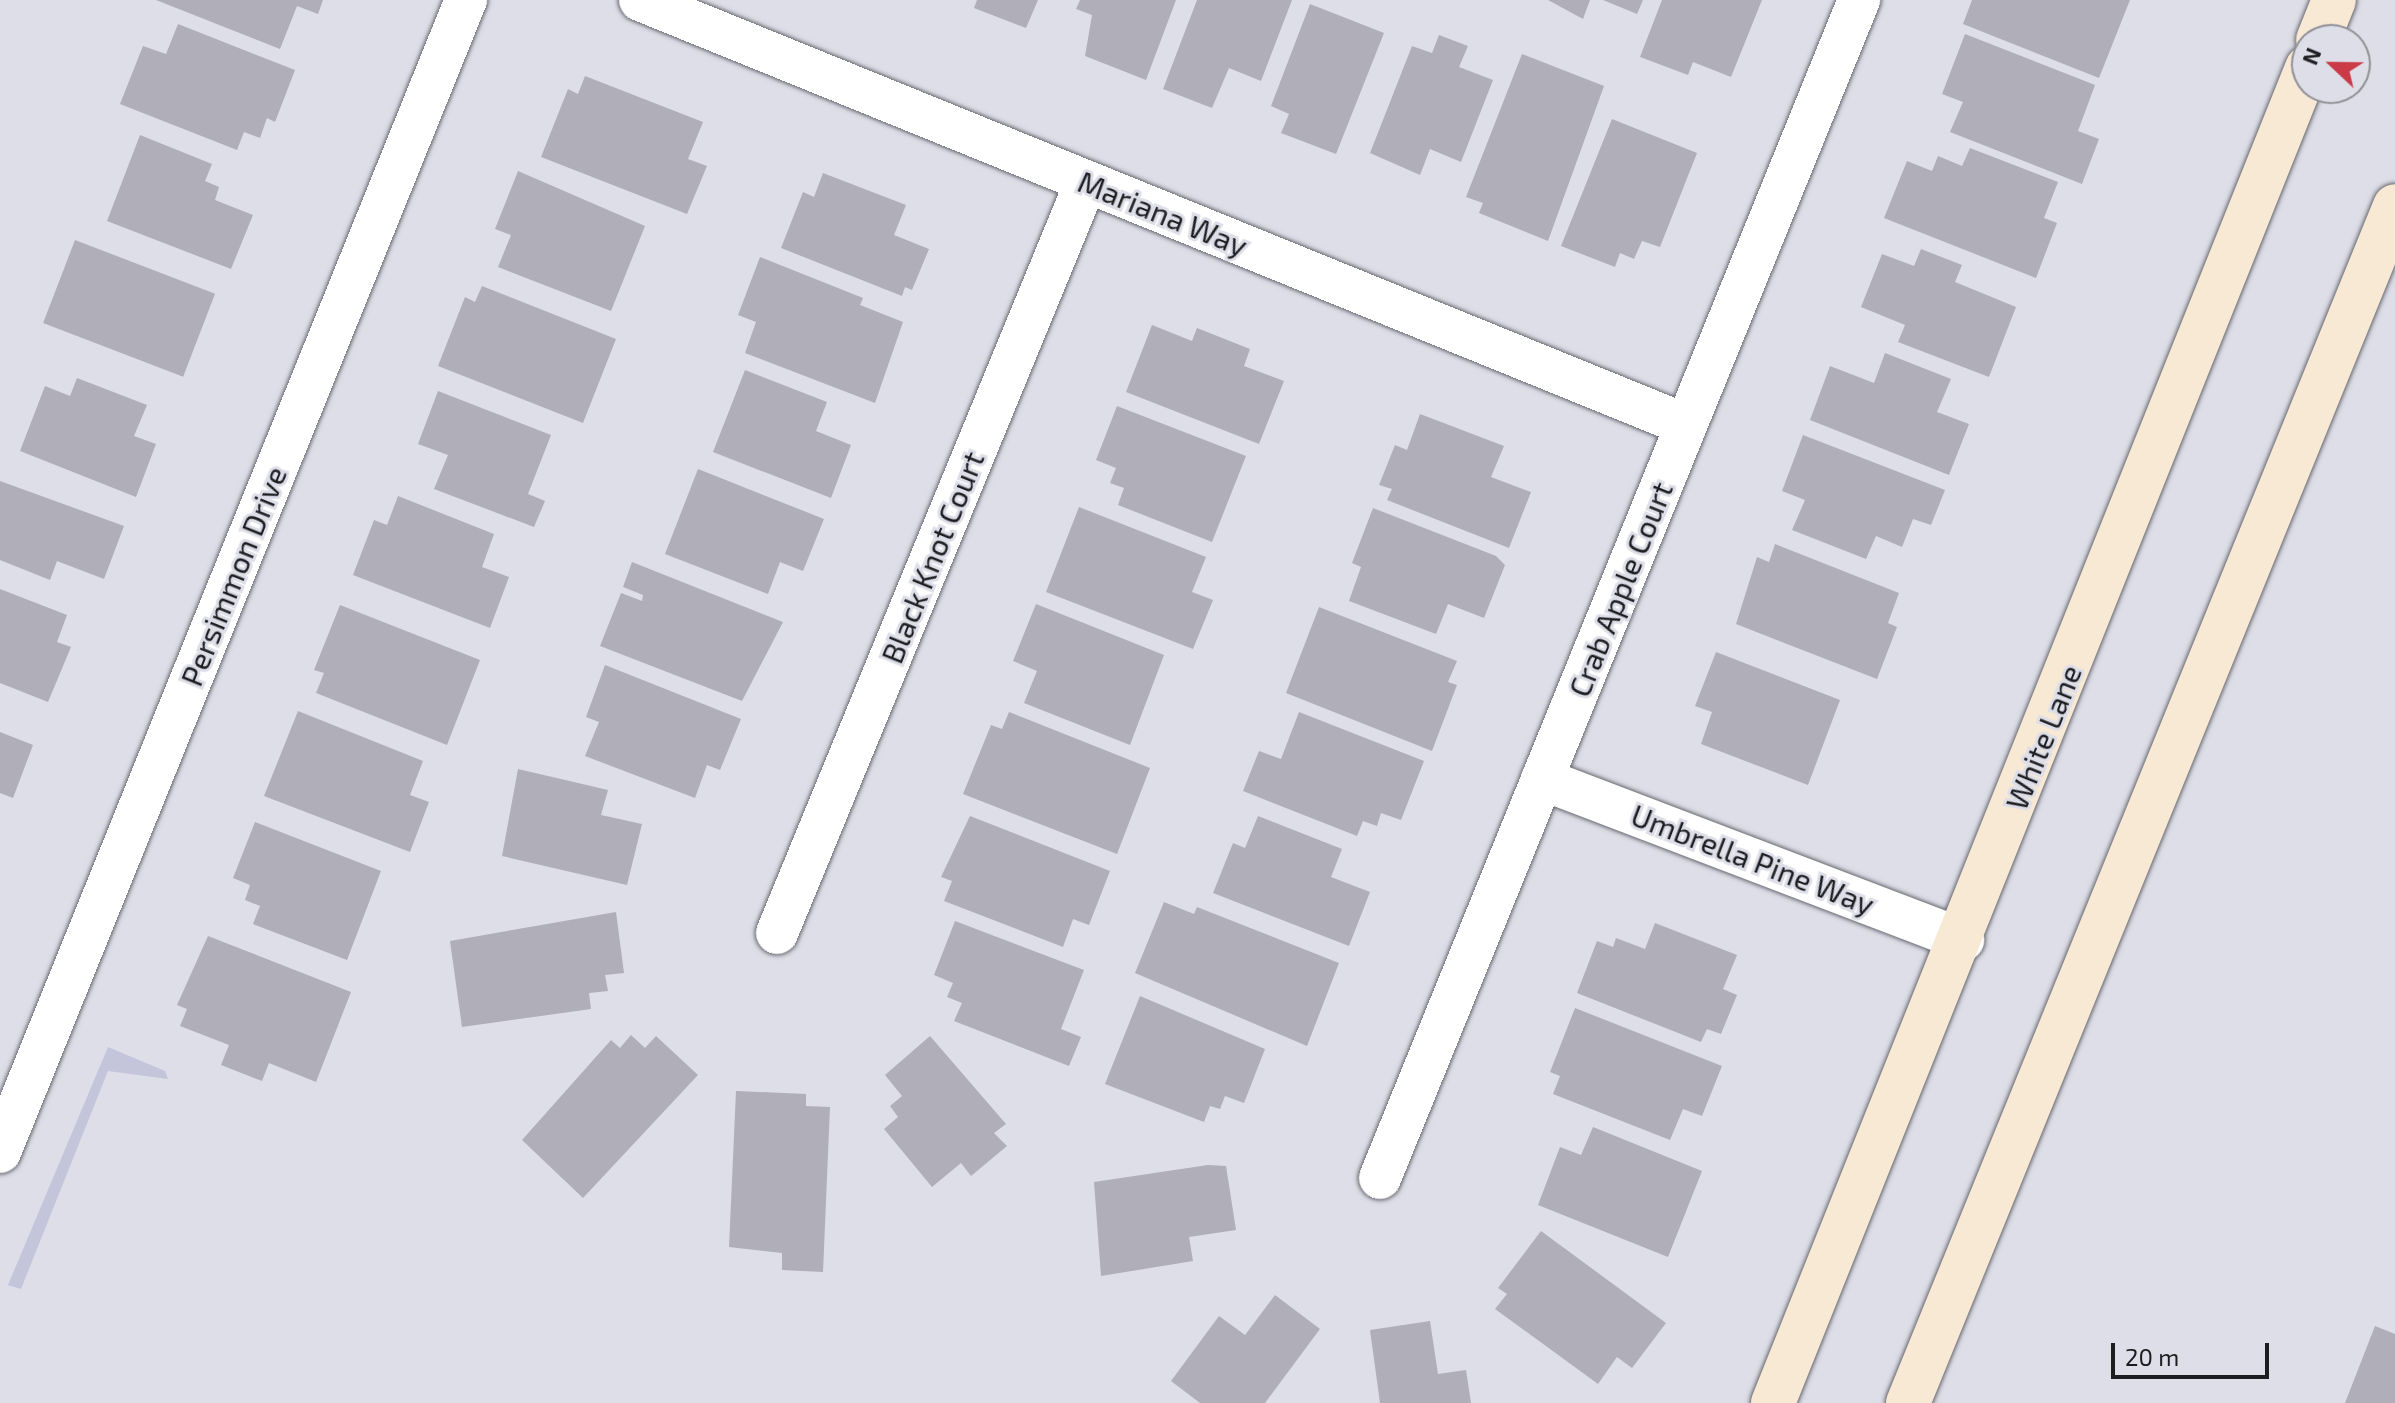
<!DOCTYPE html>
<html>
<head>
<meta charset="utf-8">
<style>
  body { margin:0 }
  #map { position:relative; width:2395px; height:1403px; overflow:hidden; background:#dedee8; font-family:"Exo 2",sans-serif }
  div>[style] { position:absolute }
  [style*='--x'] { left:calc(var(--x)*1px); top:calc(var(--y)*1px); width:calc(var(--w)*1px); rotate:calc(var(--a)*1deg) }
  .green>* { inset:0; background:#c4c4db }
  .building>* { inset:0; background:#b0aeb8; transform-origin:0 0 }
  .roads { filter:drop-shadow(0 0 2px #686871) drop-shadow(0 0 2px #686871) }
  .minor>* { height:42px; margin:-21px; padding:0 21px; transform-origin:21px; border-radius:21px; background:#fff }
  .secondary>* { height:44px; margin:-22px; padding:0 22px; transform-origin:22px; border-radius:22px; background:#f8e9d4 }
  span { translate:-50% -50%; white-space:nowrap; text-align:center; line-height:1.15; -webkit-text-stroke:6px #dedee8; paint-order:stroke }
  .street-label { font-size:30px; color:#1d1d21 }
  .north { position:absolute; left:2291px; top:24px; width:80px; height:80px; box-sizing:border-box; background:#dedee8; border:2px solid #919198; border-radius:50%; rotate:292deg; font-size:22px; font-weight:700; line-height:32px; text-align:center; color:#1d1d21 }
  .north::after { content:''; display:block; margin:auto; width:28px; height:36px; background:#ca3a47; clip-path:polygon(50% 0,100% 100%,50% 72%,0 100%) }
  .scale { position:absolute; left:2111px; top:1343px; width:158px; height:36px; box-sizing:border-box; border:4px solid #1d1d21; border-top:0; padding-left:10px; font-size:24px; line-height:28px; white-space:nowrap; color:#1d1d21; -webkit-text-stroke:6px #dedee8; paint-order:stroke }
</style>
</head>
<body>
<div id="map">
  <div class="green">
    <div style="clip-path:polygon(108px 1047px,165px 1071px,168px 1079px,108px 1071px,21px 1289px,8px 1285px)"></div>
  </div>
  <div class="building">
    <div style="clip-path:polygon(156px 0,323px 0,318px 14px,297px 6px,280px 49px)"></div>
    <div style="clip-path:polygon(977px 0,1038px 0,1026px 28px,974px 8px)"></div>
    <div style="clip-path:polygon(1080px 0,1176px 0,1146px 80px,1085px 56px,1092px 15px,1076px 9px)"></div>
    <div style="clip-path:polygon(1197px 0,1292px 0,1261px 81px,1229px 68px,1212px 108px,1163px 89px)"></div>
    <div style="clip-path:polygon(1548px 0,1590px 0,1583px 19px)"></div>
    <div style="clip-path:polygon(1603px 0,1643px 0,1637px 14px)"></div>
    <div style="clip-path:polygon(1662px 0,1762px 0,1731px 77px,1693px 62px,1688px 75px,1640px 57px)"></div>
    <div style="clip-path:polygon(1972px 0,2130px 0,2099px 78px,1963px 24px)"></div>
    <div style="clip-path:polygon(1310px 4px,1384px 33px,1336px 154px,1281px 133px,1289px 114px,1271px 106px)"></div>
    <div style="clip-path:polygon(178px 24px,295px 70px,275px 122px,267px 118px,260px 138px,244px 132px,237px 150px,120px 104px,143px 46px,166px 54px)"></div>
    <div style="clip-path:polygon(1965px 34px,2095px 85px,2078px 131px,2099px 139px,2082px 184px,1950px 132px,1963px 102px,1942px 94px)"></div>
    <div style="clip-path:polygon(1439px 35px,1468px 46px,1459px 67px,1493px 80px,1461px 162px,1430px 149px,1420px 175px,1370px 153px,1412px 46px,1432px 53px)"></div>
    <div style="clip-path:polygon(1522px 54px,1604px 86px,1548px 241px,1479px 213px,1483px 203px,1466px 197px)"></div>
    <div style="clip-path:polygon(585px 76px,703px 122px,688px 159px,707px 166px,687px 214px,541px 157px,568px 89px,578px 94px)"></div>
    <div style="clip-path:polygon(1612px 119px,1697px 153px,1660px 247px,1642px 241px,1634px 259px,1620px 253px,1615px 267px,1561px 246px)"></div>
    <div style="clip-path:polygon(140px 135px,212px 164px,205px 181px,219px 187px,215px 200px,253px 215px,231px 269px,107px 221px)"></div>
    <div style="clip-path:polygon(1970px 148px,2058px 182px,2044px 218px,2057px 223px,2036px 278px,1884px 218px,1907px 161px,1932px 171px,1938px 156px,1962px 166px)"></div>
    <div style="clip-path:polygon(518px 171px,645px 226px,611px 311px,498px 267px,511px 235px,495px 229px)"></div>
    <div style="clip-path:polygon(823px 173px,906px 205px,894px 235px,929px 249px,912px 290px,905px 287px,902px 296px,781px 248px,803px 192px,814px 197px)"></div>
    <div style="left:75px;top:240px;width:150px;height:89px;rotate:21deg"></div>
    <div style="clip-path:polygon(1921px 249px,1962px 265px,1955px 282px,2016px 307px,1989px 377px,1898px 342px,1905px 325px,1861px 307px,1882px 254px,1914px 266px)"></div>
    <div style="clip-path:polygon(760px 257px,863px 298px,860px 305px,903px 322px,875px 403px,745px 353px,756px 322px,738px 315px)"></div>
    <div style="clip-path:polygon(482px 286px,616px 339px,583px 423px,438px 366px,465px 297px,475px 302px)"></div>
    <div style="clip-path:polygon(1152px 325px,1192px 341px,1197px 328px,1250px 349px,1244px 366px,1284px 381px,1259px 444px,1126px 392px)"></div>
    <div style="clip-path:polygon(1885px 353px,1951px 379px,1937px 412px,1969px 424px,1949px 475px,1810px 420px,1830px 366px,1874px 383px)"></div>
    <div style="clip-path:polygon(745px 370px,827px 402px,816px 431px,851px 445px,831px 498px,713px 452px)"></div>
    <div style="clip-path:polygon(77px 378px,147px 405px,134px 436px,156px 444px,136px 497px,20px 451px,45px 386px,70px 396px)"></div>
    <div style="clip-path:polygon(438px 391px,551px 435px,528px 494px,545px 501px,534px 527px,434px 489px,448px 455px,418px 444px)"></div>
    <div style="clip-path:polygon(1117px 406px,1246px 456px,1212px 542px,1118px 505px,1124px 488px,1110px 483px,1116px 468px,1096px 460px)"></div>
    <div style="clip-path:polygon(1420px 414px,1504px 446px,1491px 477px,1531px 492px,1509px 548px,1387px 500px,1392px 489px,1379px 485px,1395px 445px,1407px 450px)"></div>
    <div style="clip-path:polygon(1803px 435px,1945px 490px,1931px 525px,1913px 519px,1902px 547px,1876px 536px,1866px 559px,1792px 530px,1805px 500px,1782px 491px)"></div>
    <div style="clip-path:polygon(698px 469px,824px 519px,803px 571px,780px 562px,768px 594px,665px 554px)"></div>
    <div style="clip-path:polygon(0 481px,124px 526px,104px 579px,57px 561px,50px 580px,0 560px)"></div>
    <div style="clip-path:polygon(398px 496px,494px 534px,482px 567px,509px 577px,490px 628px,353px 575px,374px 520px,387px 525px)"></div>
    <div style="clip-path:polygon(1079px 507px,1206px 557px,1192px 592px,1213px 600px,1193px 649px,1046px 592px)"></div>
    <div style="clip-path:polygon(1373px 508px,1496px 556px,1505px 565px,1484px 618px,1448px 604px,1436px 634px,1349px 601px,1361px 567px,1352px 563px)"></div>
    <div style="clip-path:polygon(1775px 544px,1899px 593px,1888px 623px,1897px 627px,1877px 679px,1736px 624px,1757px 557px,1769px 562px)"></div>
    <div style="clip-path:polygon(632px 562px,783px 622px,742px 701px,600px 646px,621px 593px,642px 601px,643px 595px,623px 587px)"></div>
    <div style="clip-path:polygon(0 589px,67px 615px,57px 642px,71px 647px,48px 702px,0 683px)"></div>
    <div style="clip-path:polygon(1036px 604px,1164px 655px,1130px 745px,1024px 703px,1037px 671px,1013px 661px)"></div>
    <div style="clip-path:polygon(340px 605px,480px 660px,447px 745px,316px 693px,324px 673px,314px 670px)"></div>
    <div style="clip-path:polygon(1319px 607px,1457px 661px,1448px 682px,1457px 685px,1432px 751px,1286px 693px)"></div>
    <div style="clip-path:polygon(1716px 652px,1840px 700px,1808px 785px,1701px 744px,1712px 712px,1695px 706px)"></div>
    <div style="clip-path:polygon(605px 665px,741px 719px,720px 770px,707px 765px,695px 798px,585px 756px,599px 722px,586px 717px)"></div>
    <div style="clip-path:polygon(298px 711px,423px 761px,410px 795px,429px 802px,410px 852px,264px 796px)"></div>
    <div style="clip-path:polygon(1009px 712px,1150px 768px,1117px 854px,963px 794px,991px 725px,1002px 729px)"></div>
    <div style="clip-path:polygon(1299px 712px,1424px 761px,1401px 820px,1381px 813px,1377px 826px,1363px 821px,1357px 836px,1243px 791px,1259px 751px,1281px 759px)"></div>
    <div style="clip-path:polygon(0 732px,33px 745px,13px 798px,0 793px)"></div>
    <div style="clip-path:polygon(518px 769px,608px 790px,601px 815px,642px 824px,627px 885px,502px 856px)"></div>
    <div style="clip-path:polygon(970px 816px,1110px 871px,1089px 925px,1073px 919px,1063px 947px,944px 901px,952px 881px,941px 877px)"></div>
    <div style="clip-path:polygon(1258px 816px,1342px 849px,1331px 877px,1370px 892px,1349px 946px,1213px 893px,1233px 843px,1245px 848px)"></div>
    <div style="clip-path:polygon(255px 822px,381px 871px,347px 960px,253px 924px,260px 906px,245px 900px,250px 885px,233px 878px)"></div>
    <div style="clip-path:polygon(1164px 902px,1194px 914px,1197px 907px,1339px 963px,1307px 1046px,1135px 973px)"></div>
    <div style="clip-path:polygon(616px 912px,624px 973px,605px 975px,608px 991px,589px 993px,591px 1009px,462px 1027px,450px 941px)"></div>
    <div style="clip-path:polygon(955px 921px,1084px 970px,1061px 1029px,1081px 1037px,1069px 1066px,954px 1021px,962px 1003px,947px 997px,953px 983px,934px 975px)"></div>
    <div style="clip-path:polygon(1655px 923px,1737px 955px,1723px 989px,1737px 995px,1721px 1034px,1707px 1029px,1701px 1042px,1577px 993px,1597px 941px,1613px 947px,1616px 938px,1645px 949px)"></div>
    <div style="clip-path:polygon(208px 936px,351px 992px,316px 1082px,269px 1063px,262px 1081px,221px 1065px,229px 1045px,180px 1026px,187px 1009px,177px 1005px)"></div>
    <div style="clip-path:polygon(1140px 996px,1265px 1049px,1244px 1103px,1225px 1096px,1220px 1109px,1210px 1106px,1204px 1122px,1105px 1084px)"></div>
    <div style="clip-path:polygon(1575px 1008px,1722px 1066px,1702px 1116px,1683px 1109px,1670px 1140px,1553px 1094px,1560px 1076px,1550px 1072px)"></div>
    <div style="clip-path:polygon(631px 1035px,645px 1048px,656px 1036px,698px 1075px,583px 1198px,522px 1140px,611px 1040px,620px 1048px)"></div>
    <div style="clip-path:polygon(930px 1036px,1006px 1124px,994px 1133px,1007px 1146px,971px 1176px,961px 1163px,932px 1187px,884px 1129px,898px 1117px,890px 1106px,902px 1096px,885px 1075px)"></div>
    <div style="clip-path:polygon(736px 1091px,806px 1094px,806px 1106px,830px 1107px,823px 1272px,782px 1270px,782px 1253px,729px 1247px)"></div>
    <div style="clip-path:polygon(1593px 1127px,1702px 1171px,1668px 1257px,1538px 1205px,1560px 1147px,1581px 1155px)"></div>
    <div style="clip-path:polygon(1208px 1165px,1226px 1166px,1236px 1230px,1189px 1237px,1193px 1261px,1101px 1276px,1094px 1182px)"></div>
    <div style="clip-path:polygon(1541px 1231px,1666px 1323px,1632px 1368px,1617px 1357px,1598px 1384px,1495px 1309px,1507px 1294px,1498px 1288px)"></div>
    <div style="clip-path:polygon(1275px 1295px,1320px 1329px,1265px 1403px,1200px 1403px,1171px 1381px,1219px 1316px,1245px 1335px)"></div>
    <div style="clip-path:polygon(1430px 1321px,1438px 1374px,1466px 1370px,1471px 1403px,1380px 1403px,1370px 1330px)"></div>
    <div style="clip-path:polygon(2375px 1326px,2395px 1334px,2395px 1403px,2345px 1403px)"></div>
  </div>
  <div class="roads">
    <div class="minor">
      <div style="--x:640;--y:0;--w:1129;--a:22.11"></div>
      <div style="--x:1542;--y:779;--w:451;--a:20.9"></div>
      <div style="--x:777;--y:933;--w:812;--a:-67.64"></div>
      <div style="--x:0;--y:1152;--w:1243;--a:-67.98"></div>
      <div style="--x:1380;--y:1178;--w:1272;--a:-67.87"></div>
    </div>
    <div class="secondary">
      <div style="--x:2318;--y:40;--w:43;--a:-68.2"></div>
      <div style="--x:1773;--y:1403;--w:1438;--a:-68.2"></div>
      <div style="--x:1908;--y:1403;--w:1292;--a:-67.86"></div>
    </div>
  </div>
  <div class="street-label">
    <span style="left:1163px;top:213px;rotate:22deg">Mariana Way</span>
    <span style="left:932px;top:557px;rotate:-68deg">Black Knot Court</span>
    <span style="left:233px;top:576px;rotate:-68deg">Persimmon Drive</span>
    <span style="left:1620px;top:589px;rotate:-68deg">Crab Apple Court</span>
    <span style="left:2043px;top:737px;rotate:-68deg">White Lane</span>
    <span style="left:1753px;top:859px;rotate:21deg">Umbrella Pine Way</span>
  </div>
  <div class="north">N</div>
  <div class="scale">20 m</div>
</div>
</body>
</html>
